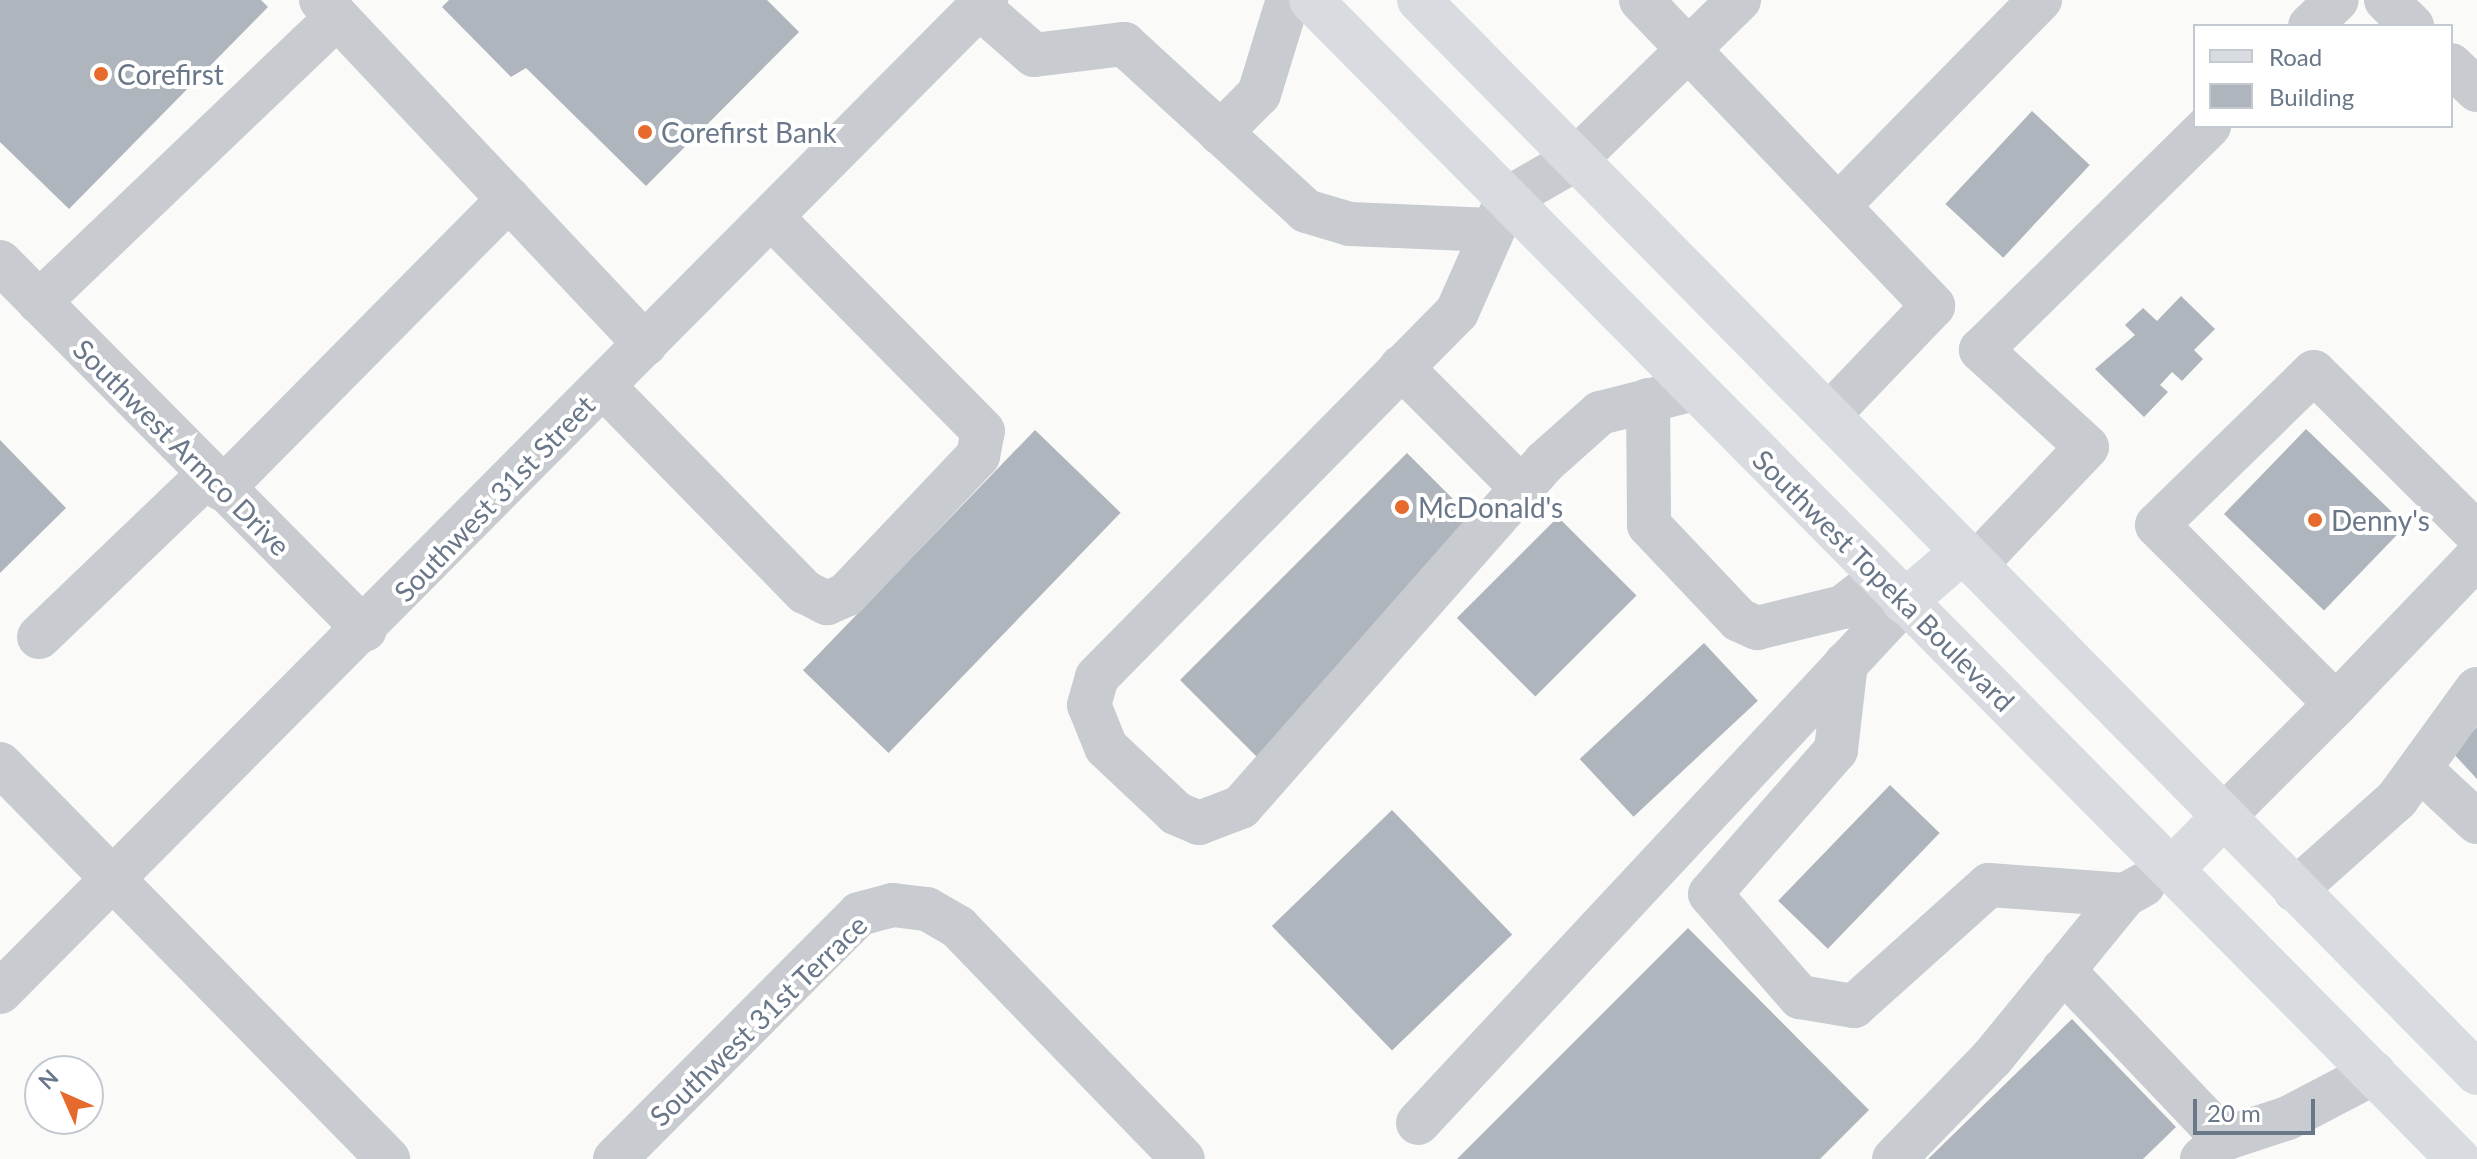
<!DOCTYPE html>
<html>
<head>
<meta charset="utf-8">
<style>
  body { margin:0 }
  #map { position:relative; width:2477px; height:1159px; overflow:hidden; background:#fafaf8; font-family:Lato,sans-serif }
  div>[style] { position:absolute }
  [style*='--x'] { left:calc(var(--x)*1px); top:calc(var(--y)*1px); width:calc(var(--w)*1px); rotate:calc(var(--a)*1deg) }
  .building>* { inset:0; background:#afb5bd; transform-origin:0 0 }
  .minor>* { height:44px; margin:-22px; padding:0 22px; transform-origin:22px; border-radius:22px; background:#c8cbcf }
  .major>* { height:44px; margin:-22px; padding:0 22px; transform-origin:22px; border-radius:22px; background:#d8dce0 }
  .dots>* { width:22px; height:22px; translate:-50% -50%; box-sizing:border-box; border:4px solid #fff; border-radius:50% }
  span { translate:-50% -50%; white-space:nowrap; text-align:center; line-height:1.15; -webkit-text-stroke:8px #fff; paint-order:stroke }
  .poi-label { font-size:28px; color:#697789 }
  .left { translate:0 -50%; text-align:left }
  .street-label { font-size:28px; color:#697789 }
  .legend { position:absolute; left:2193px; top:24px; width:260px; height:104px; box-sizing:border-box; background:#fff; border:2px solid #c3c9d0; margin:0; padding:10px 14px; list-style:none; font-size:24px; color:#697789 }
  .legend li { display:flex; align-items:center; gap:16px; height:40px }
  .legend b { width:40px; border:2px solid #c3c9d0 }
  .north { position:absolute; left:24px; top:1055px; width:80px; height:80px; box-sizing:border-box; background:#fff; border:2px solid #c3c9d0; border-radius:50%; rotate:315deg; font-size:22px; font-weight:700; line-height:32px; text-align:center; color:#697789 }
  .north::after { content:''; display:block; margin:auto; width:28px; height:36px; background:#e56a2c; clip-path:polygon(50% 0,100% 100%,50% 72%,0 100%) }
  .scale { position:absolute; left:2193px; top:1099px; width:122px; height:36px; box-sizing:border-box; border:4px solid #697789; border-top:0; padding-left:10px; font-size:24px; line-height:28px; white-space:nowrap; color:#697789; -webkit-text-stroke:6px #fff; paint-order:stroke }
</style>
</head>
<body>
<div id="map">
  <div class="building">
    <div style="clip-path:polygon(0 0,261px 0,268px 7px,69px 209px,0 142px)"></div>
    <div style="clip-path:polygon(449px 0,767px 0,799px 32px,646px 186px,526px 68px,511px 77px,442px 7px)"></div>
    <div style="left:2032px;top:111px;width:79px;height:127px;rotate:43deg"></div>
    <div style="clip-path:polygon(2181px 296px,2215px 329px,2194px 350px,2203px 359px,2182px 381px,2172px 372px,2160px 385px,2168px 392px,2144px 417px,2095px 369px,2135px 335px,2125px 325px,2143px 308px,2157px 321px)"></div>
    <div style="left:2306px;top:429px;width:139px;height:118px;rotate:44deg"></div>
    <div style="left:1035px;top:430px;width:119px;height:334px;rotate:44deg"></div>
    <div style="clip-path:polygon(0 440px,66px 508px,0 573px)"></div>
    <div style="left:1407px;top:453px;width:111px;height:321px;rotate:45deg"></div>
    <div style="left:1558px;top:517px;width:111px;height:143px;rotate:45deg"></div>
    <div style="left:1704px;top:643px;width:79px;height:170px;rotate:47deg"></div>
    <div style="clip-path:polygon(2477px 727px,2477px 779px,2451px 751px)"></div>
    <div style="left:1890px;top:785px;width:69px;height:161px;rotate:44deg"></div>
    <div style="left:1392px;top:810px;width:173px;height:167px;rotate:46deg"></div>
    <div style="clip-path:polygon(1688px 928px,1869px 1110px,1820px 1159px,1457px 1159px)"></div>
    <div style="clip-path:polygon(2072px 1019px,2176px 1127px,2143px 1159px,1928px 1159px)"></div>
  </div>
  <div class="minor">
    <div style="--x:321;--y:0;--w:473;--a:46.7"></div>
    <div style="--x:1641;--y:0;--w:423;--a:46.3"></div>
    <div style="--x:1933;--y:306;--w:151;--a:133.7"></div>
    <div style="--x:2386;--y:0;--w:37;--a:45"></div>
    <div style="--x:979;--y:7;--w:73;--a:41.1"></div>
    <div style="--x:1034;--y:55;--w:91;--a:-7"></div>
    <div style="--x:1124;--y:44;--w:247;--a:42.5"></div>
    <div style="--x:1306;--y:211;--w:46;--a:16.5"></div>
    <div style="--x:1350;--y:224;--w:141;--a:2.4"></div>
    <div style="--x:2310;--y:26;--w:37;--a:-44"></div>
    <div style="--x:2451;--y:65;--w:36;--a:44"></div>
    <div style="--x:1220;--y:133;--w:55;--a:-45"></div>
    <div style="--x:1259;--y:94;--w:98;--a:-72.9"></div>
    <div style="--x:1838;--y:206;--w:289;--a:-45.6"></div>
    <div style="--x:0;--y:262;--w:518;--a:45.23"></div>
    <div style="--x:39;--y:302;--w:412;--a:-43.7"></div>
    <div style="--x:1401;--y:367;--w:171;--a:45"></div>
    <div style="--x:603;--y:386;--w:289;--a:45.6"></div>
    <div style="--x:805;--y:592;--w:25;--a:27"></div>
    <div style="--x:827;--y:603;--w:21;--a:-23"></div>
    <div style="--x:846;--y:595;--w:192;--a:-46.5"></div>
    <div style="--x:978;--y:456;--w:25;--a:-79"></div>
    <div style="--x:983;--y:431;--w:301;--a:-134.7"></div>
    <div style="--x:1694;--y:389;--w:97;--a:165.7"></div>
    <div style="--x:1600;--y:413;--w:74;--a:138.3"></div>
    <div style="--x:1545;--y:462;--w:460;--a:131.4"></div>
    <div style="--x:1241;--y:807;--w:45;--a:159.1"></div>
    <div style="--x:1199;--y:823;--w:25;--a:-157"></div>
    <div style="--x:1176;--y:813;--w:96;--a:-136.7"></div>
    <div style="--x:1106;--y:747;--w:45;--a:-112"></div>
    <div style="--x:1089;--y:705;--w:29;--a:-74"></div>
    <div style="--x:1097;--y:677;--w:513;--a:-45.4"></div>
    <div style="--x:1457;--y:312;--w:124;--a:-66.1"></div>
    <div style="--x:1507;--y:199;--w:80;--a:-30.1"></div>
    <div style="--x:1576;--y:159;--w:228;--a:-44.3"></div>
    <div style="--x:1648;--y:400;--w:125;--a:89.5"></div>
    <div style="--x:1649;--y:525;--w:131;--a:46.5"></div>
    <div style="--x:1739;--y:620;--w:20;--a:24"></div>
    <div style="--x:1757;--y:628;--w:89;--a:-13.7"></div>
    <div style="--x:1843;--y:607;--w:47;--a:-38.1"></div>
    <div style="--x:222;--y:489;--w:408;--a:-45.3"></div>
    <div style="--x:1976;--y:564;--w:161;--a:-46.5"></div>
    <div style="--x:2087;--y:447;--w:144;--a:-137.5"></div>
    <div style="--x:1981;--y:350;--w:320;--a:-44.5"></div>
    <div style="--x:39;--y:637;--w:234;--a:-43.8"></div>
    <div style="--x:1846;--y:663;--w:88;--a:96.6"></div>
    <div style="--x:1836;--y:750;--w:191;--a:131.2"></div>
    <div style="--x:1710;--y:894;--w:137;--a:48.9"></div>
    <div style="--x:1800;--y:997;--w:55;--a:9.5"></div>
    <div style="--x:1854;--y:1006;--w:181;--a:-41.9"></div>
    <div style="--x:1989;--y:885;--w:136;--a:4.2"></div>
    <div style="--x:2336;--y:704;--w:204;--a:-46.2"></div>
    <div style="--x:0;--y:764;--w:554;--a:45.51"></div>
    <div style="--x:2420;--y:769;--w:78;--a:42.9"></div>
    <div style="--x:2223;--y:817;--w:160;--a:-45"></div>
    <div style="--x:2336;--y:704;--w:253;--a:-135"></div>
    <div style="--x:2157;--y:525;--w:219;--a:-44.3"></div>
    <div style="--x:2314;--y:372;--w:230;--a:44.8"></div>
    <div style="--x:2295;--y:890;--w:137;--a:-41.7"></div>
    <div style="--x:2397;--y:799;--w:136;--a:-54"></div>
    <div style="--x:2063;--y:970;--w:233;--a:46.4"></div>
    <div style="--x:0;--y:992;--w:1399;--a:-45.17"></div>
    <div style="--x:1418;--y:1123;--w:712;--a:-46.99"></div>
    <div style="--x:615;--y:1159;--w:346;--a:-45.1"></div>
    <div style="--x:859;--y:914;--w:35;--a:-15"></div>
    <div style="--x:893;--y:905;--w:34;--a:7"></div>
    <div style="--x:927;--y:909;--w:36;--a:30"></div>
    <div style="--x:958;--y:927;--w:323;--a:45.9"></div>
    <div style="--x:1894;--y:1159;--w:141;--a:-45.9"></div>
    <div style="--x:1992;--y:1058;--w:210;--a:-50.8"></div>
    <div style="--x:2125;--y:895;--w:21;--a:-29"></div>
    <div style="--x:2202;--y:1159;--w:30;--a:-42"></div>
    <div style="--x:2224;--y:1139;--w:67;--a:-18.2"></div>
    <div style="--x:2288;--y:1118;--w:97;--a:-27.6"></div>
  </div>
  <div class="major">
    <div style="--x:1311;--y:0;--w:1631;--a:45.3"></div>
    <div style="--x:1419;--y:0;--w:1507;--a:45.4"></div>
    <div style="--x:1904;--y:602;--w:78;--a:-40.8"></div>
    <div style="--x:2173;--y:868;--w:71;--a:-45.6"></div>
  </div>
  <div class="dots">
    <div style="left:101px;top:74px;background:#e56a2c"></div>
    <div style="left:645px;top:132px;background:#e56a2c"></div>
    <div style="left:1402px;top:507px;background:#e56a2c"></div>
    <div style="left:2315px;top:520px;background:#e56a2c"></div>
  </div>
  <div class="poi-label">
    <span class="left" style="left:117px;top:74px">Corefirst</span>
    <span class="left" style="left:661px;top:132px">Corefirst Bank</span>
    <span class="left" style="left:1418px;top:507px">McDonald's</span>
    <span class="left" style="left:2331px;top:520px">Denny's</span>
  </div>
  <div class="street-label">
    <span style="left:182px;top:447px;rotate:45deg">Southwest Armco Drive</span>
    <span style="left:494px;top:498px;rotate:-46deg">Southwest 31st Street</span>
    <span style="left:1884px;top:580px;rotate:45deg">Southwest Topeka Boulevard</span>
    <span style="left:758px;top:1020px;rotate:-44deg">Southwest 31st Terrace</span>
  </div>
  <ul class="legend">
  <li><b style="height:10px;background:#d8dce0"></b>Road</li>
  <li><b style="height:22px;background:#afb5bd"></b>Building</li>
  </ul>
  <div class="north">N</div>
  <div class="scale">20 m</div>
</div>
</body>
</html>
